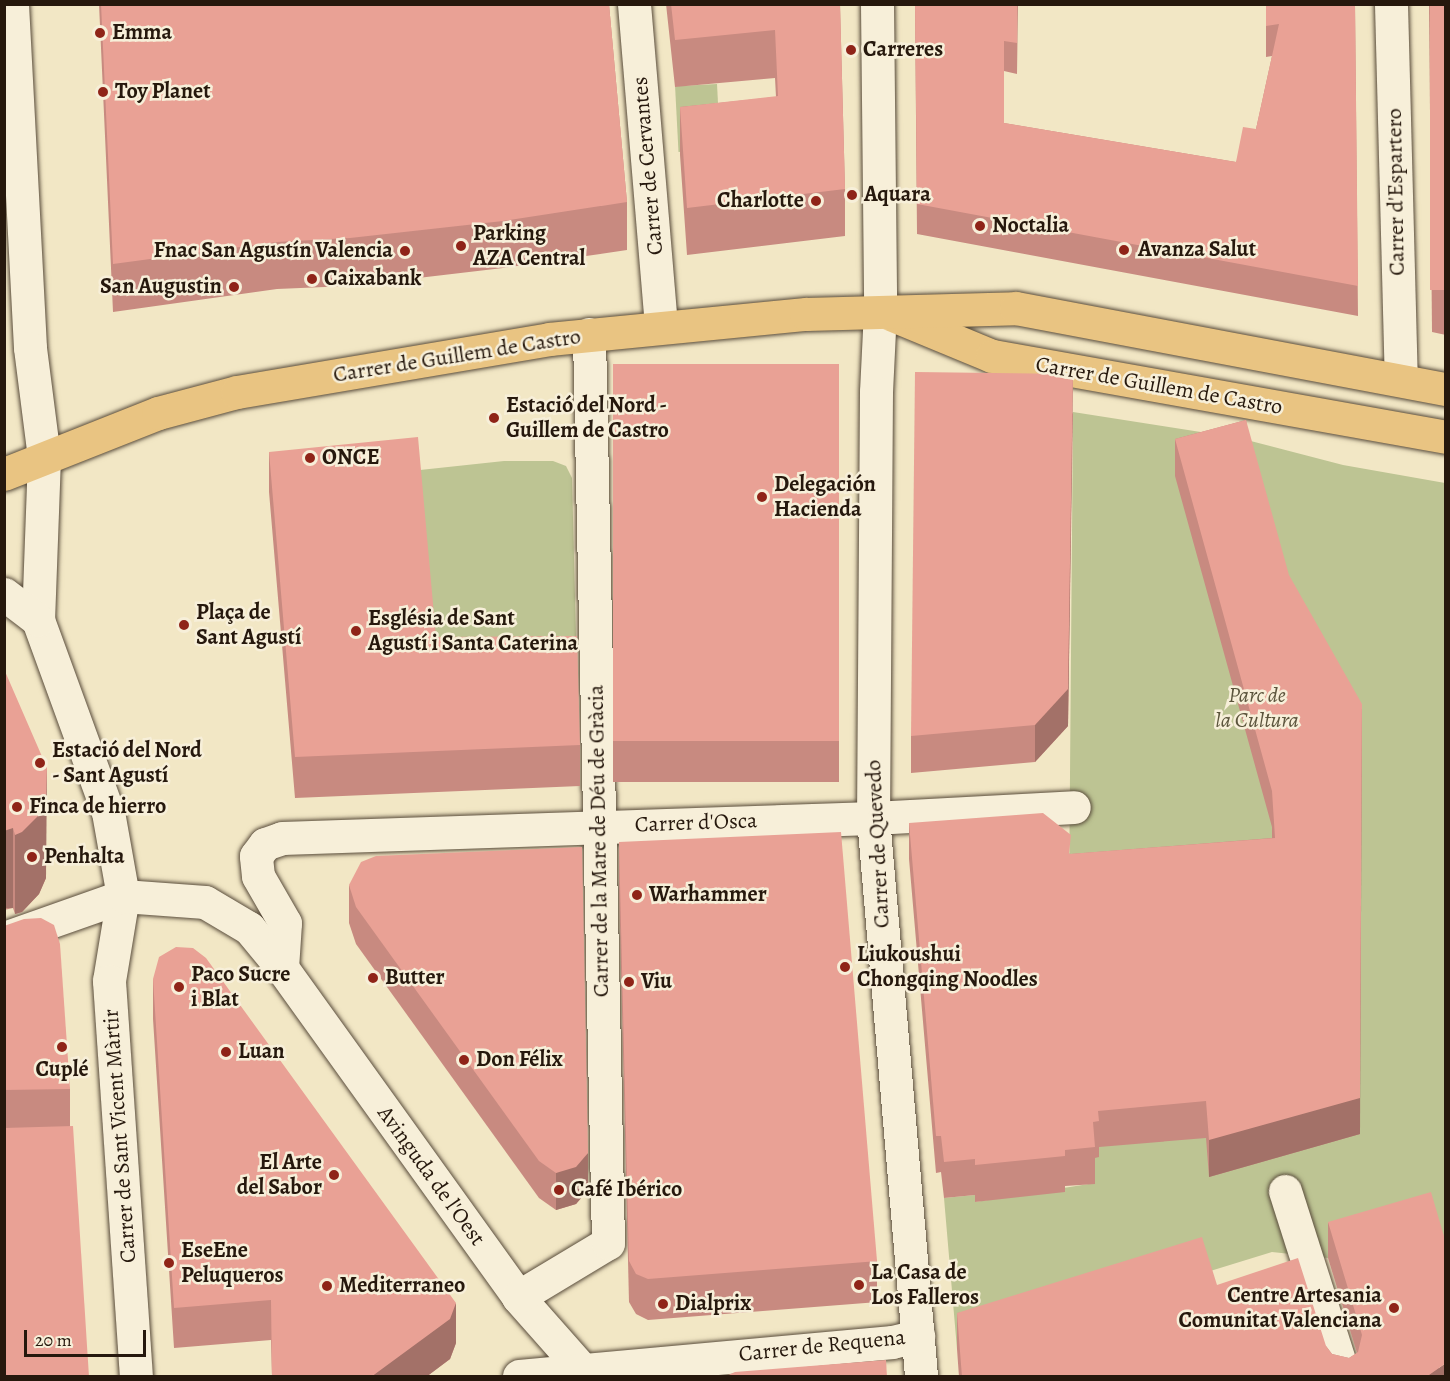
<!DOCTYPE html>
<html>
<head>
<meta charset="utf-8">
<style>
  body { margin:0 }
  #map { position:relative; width:1450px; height:1381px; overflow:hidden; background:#f2e7c5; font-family:Alegreya,serif }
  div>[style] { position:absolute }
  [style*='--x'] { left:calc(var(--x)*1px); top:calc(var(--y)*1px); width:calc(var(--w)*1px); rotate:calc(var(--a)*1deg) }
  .green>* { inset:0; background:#bdc493; transform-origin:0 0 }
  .roads { filter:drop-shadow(0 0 2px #594c3b) drop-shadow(0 0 2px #594c3b) }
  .minor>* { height:33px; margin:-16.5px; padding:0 16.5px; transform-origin:16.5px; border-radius:16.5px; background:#f7efd9 }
  .major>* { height:33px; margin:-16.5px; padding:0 16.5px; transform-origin:16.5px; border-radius:16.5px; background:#e9c482 }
  .wall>* { inset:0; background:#c88a80; transform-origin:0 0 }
  .shaded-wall>* { inset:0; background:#a37168; transform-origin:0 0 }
  .building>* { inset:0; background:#e9a195; transform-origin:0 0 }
  .dots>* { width:16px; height:16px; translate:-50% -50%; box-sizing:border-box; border:3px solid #f7efd9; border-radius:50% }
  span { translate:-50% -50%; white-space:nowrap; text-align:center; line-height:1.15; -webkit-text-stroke:5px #f7efd9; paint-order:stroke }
  .poi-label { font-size:22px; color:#26180d; font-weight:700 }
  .left { translate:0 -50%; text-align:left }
  .right { translate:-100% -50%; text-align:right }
  .street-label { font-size:22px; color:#26180d }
  .park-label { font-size:22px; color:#5b543c; font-style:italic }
  .frame { position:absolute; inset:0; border:6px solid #26180d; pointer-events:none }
  .scale { position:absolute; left:24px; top:1330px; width:122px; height:27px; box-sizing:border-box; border:3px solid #26180d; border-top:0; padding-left:8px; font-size:18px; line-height:21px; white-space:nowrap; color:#26180d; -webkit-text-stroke:4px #f7efd9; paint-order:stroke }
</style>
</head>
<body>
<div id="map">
  <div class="green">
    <div style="left:717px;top:84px;width:66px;height:42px;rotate:87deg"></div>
    <div style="clip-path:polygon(1073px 412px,1239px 438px,1343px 465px,1445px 483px,1445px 1258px,1328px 1258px,1272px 1252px,957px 1349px,944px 1198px,975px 1195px,975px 1202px,1095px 1183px,1069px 896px)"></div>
    <div style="clip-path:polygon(504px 461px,553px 461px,566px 466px,572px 478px,577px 677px,436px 678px,420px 470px)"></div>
  </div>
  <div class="roads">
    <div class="minor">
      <div style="--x:12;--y:4;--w:344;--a:87"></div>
      <div style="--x:30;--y:348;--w:110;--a:82.7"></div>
      <div style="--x:44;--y:457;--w:163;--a:92.1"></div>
      <div style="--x:38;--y:620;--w:204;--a:70"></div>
      <div style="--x:108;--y:812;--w:85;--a:79.9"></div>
      <div style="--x:123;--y:896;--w:86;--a:99.4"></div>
      <div style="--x:109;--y:981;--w:396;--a:86.1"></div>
      <div style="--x:634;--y:4;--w:324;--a:85.2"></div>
      <div style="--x:877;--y:4;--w:306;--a:89.4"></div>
      <div style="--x:880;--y:310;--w:82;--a:92.8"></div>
      <div style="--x:876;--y:392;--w:426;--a:90.4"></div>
      <div style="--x:873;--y:818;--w:560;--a:85.08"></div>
      <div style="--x:1391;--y:4;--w:376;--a:88.5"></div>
      <div style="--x:4;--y:594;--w:43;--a:37.4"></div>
      <div style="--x:4;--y:938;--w:126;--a:-19.4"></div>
      <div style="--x:123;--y:896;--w:82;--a:4.2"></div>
      <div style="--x:205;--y:902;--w:51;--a:30.6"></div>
      <div style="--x:249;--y:928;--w:52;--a:50.5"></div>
      <div style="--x:282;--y:968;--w:405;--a:54.3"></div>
      <div style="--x:518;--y:1297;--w:106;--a:48.5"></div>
      <div style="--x:282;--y:968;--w:45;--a:-86.2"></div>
      <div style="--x:285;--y:923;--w:54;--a:-119.9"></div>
      <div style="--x:258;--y:876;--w:20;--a:-96"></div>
      <div style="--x:256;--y:856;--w:15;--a:-53"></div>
      <div style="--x:265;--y:844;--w:18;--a:-19"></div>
      <div style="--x:282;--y:838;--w:591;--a:-1.94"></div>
      <div style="--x:873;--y:818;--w:201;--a:-3.1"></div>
      <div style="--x:1285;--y:1191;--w:194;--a:72.3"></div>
      <div style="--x:518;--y:1297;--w:105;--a:-31"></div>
      <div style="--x:608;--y:1243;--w:909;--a:-91.2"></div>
      <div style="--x:519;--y:1376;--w:375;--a:-5.2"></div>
      <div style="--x:892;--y:1342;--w:27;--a:-13"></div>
    </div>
    <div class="major">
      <div style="--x:893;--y:315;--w:107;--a:22.5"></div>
      <div style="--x:992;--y:356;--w:461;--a:10.1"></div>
      <div style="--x:4;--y:474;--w:166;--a:-21.6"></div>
      <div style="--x:158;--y:413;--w:82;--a:-14.9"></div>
      <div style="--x:237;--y:392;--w:316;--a:-9.6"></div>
      <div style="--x:549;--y:339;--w:258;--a:-5.6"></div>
      <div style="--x:806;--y:314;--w:210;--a:-1.6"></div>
      <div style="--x:1016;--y:308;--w:438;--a:10.7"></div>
    </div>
  </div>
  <div class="wall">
    <div style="clip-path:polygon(99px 4px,609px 4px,627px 202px,627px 250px,503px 268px,350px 286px,277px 289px,113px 312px)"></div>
    <div style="clip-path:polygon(666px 4px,840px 4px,845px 189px,845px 236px,687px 255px,680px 155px,680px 107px,776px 97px,775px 78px,675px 87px)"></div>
    <div style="clip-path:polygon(915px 4px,1018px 4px,1017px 74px,1004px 71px,1004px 123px,1236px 162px,1256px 129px,1272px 56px,1266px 57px,1266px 4px,1355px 4px,1358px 316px,917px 234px)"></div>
    <div style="clip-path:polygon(1429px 4px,1446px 4px,1446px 335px,1432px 332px)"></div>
    <div style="left:839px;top:364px;width:418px;height:226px;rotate:90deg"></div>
    <div style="clip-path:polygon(1073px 412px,1068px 726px,1035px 762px,911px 773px,911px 736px)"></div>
    <div style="clip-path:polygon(1246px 420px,1360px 1134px,1209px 1177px,1206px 1138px,1099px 1147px,1099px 1157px,1095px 1158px,1095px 1184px,1065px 1186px,1065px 1192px,975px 1202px,975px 1195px,944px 1198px,941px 1172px,936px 1173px,909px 859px,909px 823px,1071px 854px,1272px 838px,1272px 827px,1175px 476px,1175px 439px)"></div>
    <div style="clip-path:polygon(269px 452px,436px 637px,580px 745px,580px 786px,295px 798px,269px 492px)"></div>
    <div style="clip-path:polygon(4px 669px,46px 878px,39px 894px,22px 912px,15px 914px,13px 908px,4px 910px)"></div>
    <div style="clip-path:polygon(619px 842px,877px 1261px,877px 1302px,648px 1320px,636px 1314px,629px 1302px,619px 883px)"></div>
    <div style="clip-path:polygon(349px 885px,588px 1190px,576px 1204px,556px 1210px,539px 1198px,356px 944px,349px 923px)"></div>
    <div style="clip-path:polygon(4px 926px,70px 1089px,70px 1126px,4px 1377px)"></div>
    <div style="clip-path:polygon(153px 979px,456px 1343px,450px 1359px,426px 1377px,272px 1377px,271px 1340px,174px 1348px,153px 1019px)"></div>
    <div style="clip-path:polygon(1328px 1222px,1446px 1377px,959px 1377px,957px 1349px,957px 1313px,1217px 1285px,1326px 1346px,1332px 1354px,1349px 1358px,1357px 1353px,1328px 1258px)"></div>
  </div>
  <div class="shaded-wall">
    <div style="clip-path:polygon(1073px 374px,1068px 726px,1035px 762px,1035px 725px)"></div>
    <div style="clip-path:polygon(1362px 704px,1360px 1134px,1209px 1177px,1209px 1140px)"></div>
    <div style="clip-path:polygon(47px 768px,46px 878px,39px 894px,22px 912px,15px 914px,15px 835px)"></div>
    <div style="left:13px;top:828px;width:80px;height:9px;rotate:90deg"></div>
    <div style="clip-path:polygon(588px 1153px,588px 1190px,576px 1204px,556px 1210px,556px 1173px)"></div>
    <div style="clip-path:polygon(456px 1303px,456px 1343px,450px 1359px,426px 1377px,371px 1377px)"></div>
    <div style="clip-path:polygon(1446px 1363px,1446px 1377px,1426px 1377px)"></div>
  </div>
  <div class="building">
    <div style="clip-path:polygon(101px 4px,609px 4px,627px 202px,503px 221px,350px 238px,277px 242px,113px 264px)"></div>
    <div style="clip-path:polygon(671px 4px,840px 4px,845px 189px,687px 208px,680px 107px,778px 96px,775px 30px,675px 40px)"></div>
    <div style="clip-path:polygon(915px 4px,1017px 4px,1017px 43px,1004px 41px,1004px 123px,1236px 162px,1243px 127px,1256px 129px,1279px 24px,1266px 26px,1266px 4px,1355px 4px,1358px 286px,917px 204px)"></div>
    <div style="left:1430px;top:4px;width:16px;height:286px"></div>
    <div style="left:839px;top:364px;width:377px;height:226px;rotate:90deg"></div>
    <div style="clip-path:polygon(915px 372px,1073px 374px,1068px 689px,1035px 725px,911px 736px)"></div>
    <div style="clip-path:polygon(1246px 420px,1289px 575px,1362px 704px,1360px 1098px,1209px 1140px,1206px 1101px,1098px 1111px,1099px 1121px,1093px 1122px,1095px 1147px,1065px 1150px,1065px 1156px,975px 1165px,975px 1159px,944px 1162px,941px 1136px,936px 1136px,909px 823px,1043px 813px,1071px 835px,1069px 854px,1275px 838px,1272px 791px,1175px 439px)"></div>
    <div style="clip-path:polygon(418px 437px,436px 637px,577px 636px,580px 745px,295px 757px,269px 452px)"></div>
    <div style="clip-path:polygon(4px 669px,47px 768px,46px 799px,39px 815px,22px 832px,15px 835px,13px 828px,4px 831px)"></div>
    <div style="clip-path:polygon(841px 832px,877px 1261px,648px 1279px,636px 1274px,629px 1261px,619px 842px)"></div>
    <div style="clip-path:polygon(582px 847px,588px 1153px,576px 1167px,556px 1173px,539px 1161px,356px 907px,349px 885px,361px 862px,376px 856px)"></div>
    <div style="clip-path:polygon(41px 918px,54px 925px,60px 944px,70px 1089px,4px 1090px,4px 926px,24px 919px)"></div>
    <div style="clip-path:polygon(176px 947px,193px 948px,206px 958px,456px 1303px,450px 1319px,371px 1377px,272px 1377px,271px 1300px,174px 1308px,153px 979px,159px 957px)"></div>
    <div style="clip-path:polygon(73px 1126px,89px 1377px,4px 1377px,4px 1128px)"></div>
    <div style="clip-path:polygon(1431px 1192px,1446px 1243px,1446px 1363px,1426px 1377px,962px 1377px,957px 1313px,1202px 1237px,1217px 1285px,1298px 1258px,1326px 1346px,1332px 1354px,1349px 1358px,1358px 1352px,1362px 1335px,1328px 1222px)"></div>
    <div style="clip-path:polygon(886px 1360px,887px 1377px,724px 1377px,735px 1372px)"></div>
  </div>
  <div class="dots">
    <div style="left:100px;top:33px;background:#8f2418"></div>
    <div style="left:851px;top:50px;background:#8f2418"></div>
    <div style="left:103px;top:92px;background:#8f2418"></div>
    <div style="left:852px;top:195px;background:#8f2418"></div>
    <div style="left:816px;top:201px;background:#8f2418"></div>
    <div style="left:980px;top:226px;background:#8f2418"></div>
    <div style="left:461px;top:246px;background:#8f2418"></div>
    <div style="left:1124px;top:250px;background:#8f2418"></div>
    <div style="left:405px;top:251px;background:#8f2418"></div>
    <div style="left:312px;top:279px;background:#8f2418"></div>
    <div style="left:234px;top:287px;background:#8f2418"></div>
    <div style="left:494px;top:418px;background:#8f2418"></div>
    <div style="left:310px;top:458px;background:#8f2418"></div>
    <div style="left:762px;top:497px;background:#8f2418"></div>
    <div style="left:184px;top:625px;background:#8f2418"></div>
    <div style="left:356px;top:631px;background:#8f2418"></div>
    <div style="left:40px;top:763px;background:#8f2418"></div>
    <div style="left:17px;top:807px;background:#8f2418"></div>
    <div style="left:32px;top:857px;background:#8f2418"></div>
    <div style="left:637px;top:895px;background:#8f2418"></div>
    <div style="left:845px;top:967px;background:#8f2418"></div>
    <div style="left:373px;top:978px;background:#8f2418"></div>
    <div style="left:629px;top:982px;background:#8f2418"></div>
    <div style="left:179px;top:987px;background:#8f2418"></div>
    <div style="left:62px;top:1047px;background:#8f2418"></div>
    <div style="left:226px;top:1052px;background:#8f2418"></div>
    <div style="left:464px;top:1060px;background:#8f2418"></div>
    <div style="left:334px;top:1175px;background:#8f2418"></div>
    <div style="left:559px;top:1190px;background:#8f2418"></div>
    <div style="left:169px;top:1263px;background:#8f2418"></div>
    <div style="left:859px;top:1285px;background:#8f2418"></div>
    <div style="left:327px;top:1286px;background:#8f2418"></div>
    <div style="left:663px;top:1304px;background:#8f2418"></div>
    <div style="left:1394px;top:1308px;background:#8f2418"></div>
  </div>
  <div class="poi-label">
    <span class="left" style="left:112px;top:33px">Emma</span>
    <span class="left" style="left:863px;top:50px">Carreres</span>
    <span class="left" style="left:115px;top:92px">Toy Planet</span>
    <span class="left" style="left:864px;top:195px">Aquara</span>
    <span class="right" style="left:804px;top:201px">Charlotte</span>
    <span class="left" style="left:992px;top:226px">Noctalia</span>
    <span class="left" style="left:473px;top:246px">Parking<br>AZA Central</span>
    <span class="left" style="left:1138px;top:250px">Avanza Salut</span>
    <span class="right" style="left:393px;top:251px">Fnac San Agustín Valencia</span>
    <span class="left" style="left:324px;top:279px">Caixabank</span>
    <span class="right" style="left:222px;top:287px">San Augustin</span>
    <span class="left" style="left:506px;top:418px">Estació del Nord -<br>Guillem de Castro</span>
    <span class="left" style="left:322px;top:458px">ONCE</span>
    <span class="left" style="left:774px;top:497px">Delegación<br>Hacienda</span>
    <span class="left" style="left:196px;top:625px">Plaça de<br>Sant Agustí</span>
    <span class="left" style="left:368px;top:631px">Església de Sant<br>Agustí i Santa Caterina</span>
    <span class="left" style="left:52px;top:763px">Estació del Nord<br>- Sant Agustí</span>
    <span class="left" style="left:29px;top:807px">Finca de hierro</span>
    <span class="left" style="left:44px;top:857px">Penhalta</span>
    <span class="left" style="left:649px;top:895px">Warhammer</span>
    <span class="left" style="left:857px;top:967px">Liukoushui<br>Chongqing Noodles</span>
    <span class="left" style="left:191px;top:987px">Paco Sucre<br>i Blat</span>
    <span class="left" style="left:385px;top:978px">Butter</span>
    <span class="left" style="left:641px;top:982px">Viu</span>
    <span class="left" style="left:238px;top:1052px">Luan</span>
    <span class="left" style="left:476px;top:1060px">Don Félix</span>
    <span style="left:62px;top:1070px">Cuplé</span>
    <span class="right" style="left:322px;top:1175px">El Arte<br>del Sabor</span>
    <span class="left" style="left:571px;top:1190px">Café Ibérico</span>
    <span class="left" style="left:181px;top:1263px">EseEne<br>Peluqueros</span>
    <span class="left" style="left:871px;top:1285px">La Casa de<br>Los Falleros</span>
    <span class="left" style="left:339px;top:1286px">Mediterraneo</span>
    <span class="right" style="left:1382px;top:1308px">Centre Artesania<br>Comunitat Valenciana</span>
    <span class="left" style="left:675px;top:1304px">Dialprix</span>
  </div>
  <div class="street-label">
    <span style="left:648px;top:166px;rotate:-95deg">Carrer de Cervantes</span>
    <span style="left:1396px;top:192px;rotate:-91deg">Carrer d'Espartero</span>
    <span style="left:457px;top:356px;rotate:-9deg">Carrer de Guillem de Castro</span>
    <span style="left:1159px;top:386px;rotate:10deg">Carrer de Guillem de Castro</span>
    <span style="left:696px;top:823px;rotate:-2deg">Carrer d'Osca</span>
    <span style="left:599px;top:841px;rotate:-91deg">Carrer de la Mare de Déu de Gràcia</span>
    <span style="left:878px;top:844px;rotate:-93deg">Carrer de Quevedo</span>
    <span style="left:120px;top:1136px;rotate:-94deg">Carrer de Sant Vicent Màrtir</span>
    <span style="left:431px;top:1176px;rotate:54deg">Avinguda de l'Oest</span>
    <span style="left:822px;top:1346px;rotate:-6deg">Carrer de Requena</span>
  </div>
  <div class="park-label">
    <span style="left:1257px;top:708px">Parc de<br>la Cultura</span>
  </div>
  <div class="frame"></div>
  <div class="scale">20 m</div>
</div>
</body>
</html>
